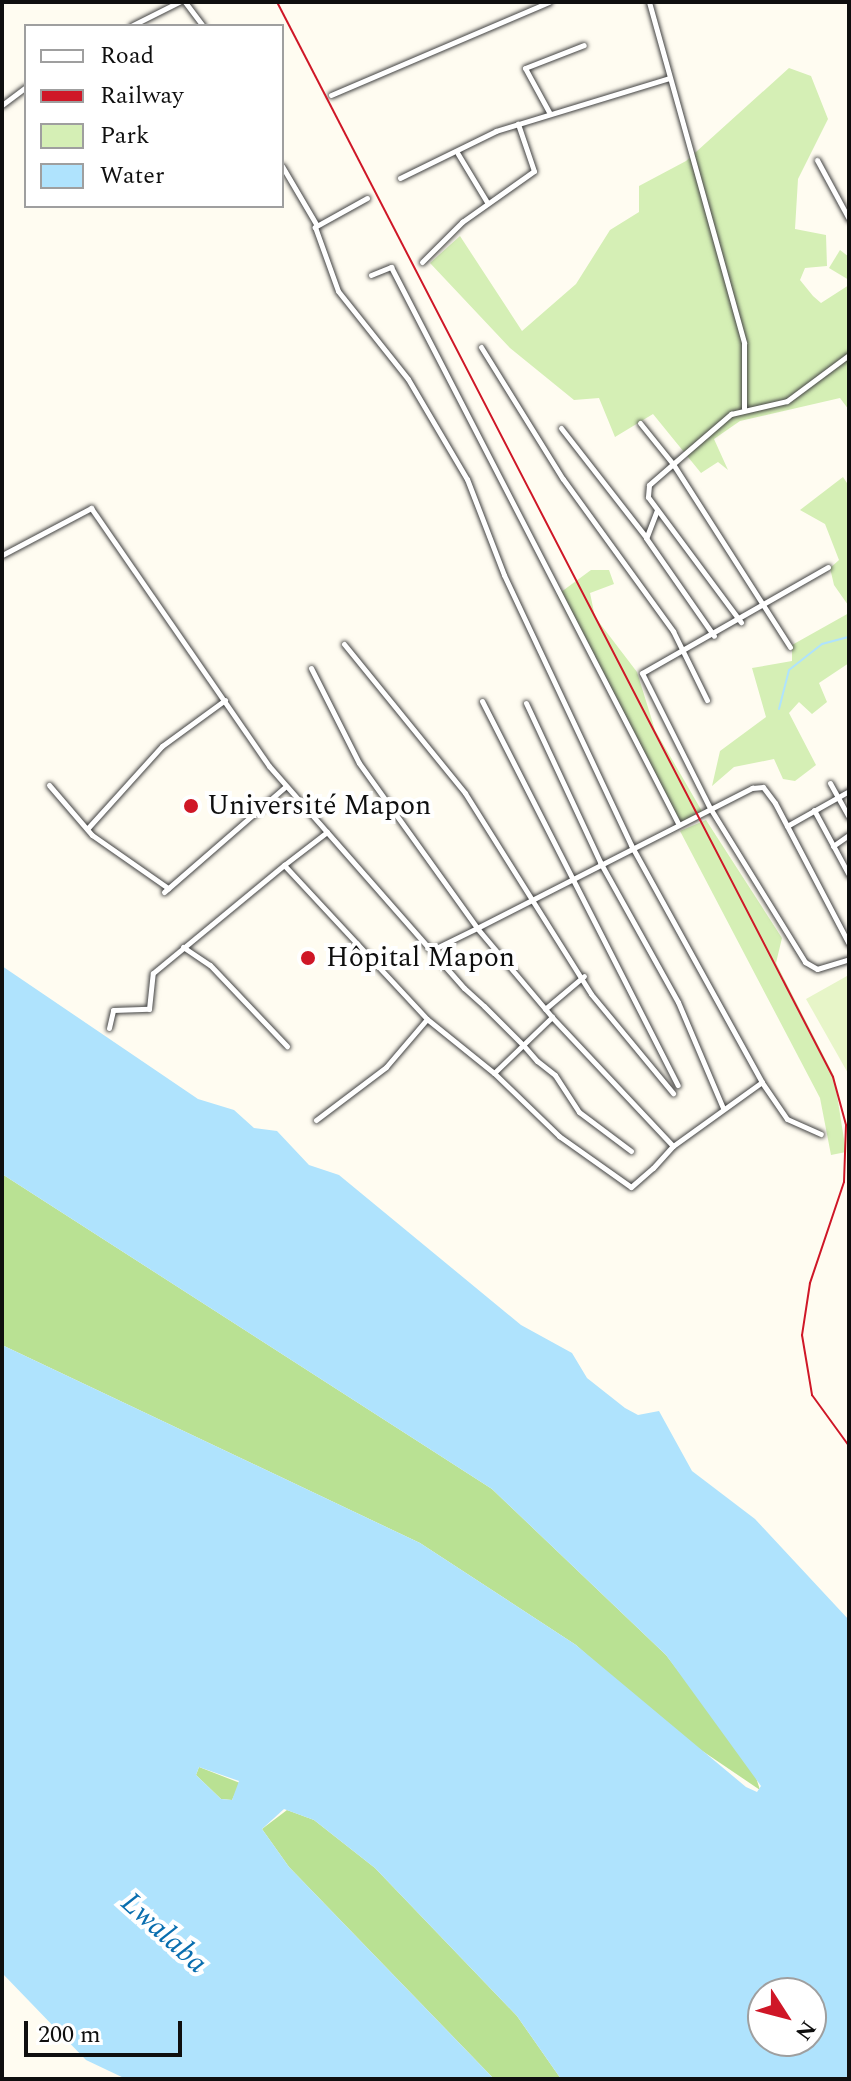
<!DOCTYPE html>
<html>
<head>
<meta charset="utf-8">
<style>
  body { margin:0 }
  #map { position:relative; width:851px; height:2081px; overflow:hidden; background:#fffcf1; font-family:Spectral,serif }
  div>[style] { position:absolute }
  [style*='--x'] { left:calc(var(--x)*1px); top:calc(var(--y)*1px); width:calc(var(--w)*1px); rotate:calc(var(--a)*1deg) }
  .green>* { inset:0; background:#d5efb5 }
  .forest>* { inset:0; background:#b9e193 }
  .pitch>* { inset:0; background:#e7f5c8 }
  .water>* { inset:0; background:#afe3fd }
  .stream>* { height:2px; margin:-1px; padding:0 1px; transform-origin:1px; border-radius:1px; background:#afe3fd }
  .roads { filter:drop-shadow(0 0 2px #424242) drop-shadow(0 0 2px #424242) }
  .street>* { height:5px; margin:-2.5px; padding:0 2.5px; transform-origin:2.5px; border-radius:2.5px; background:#fff }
  .rail>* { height:2px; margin:-1px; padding:0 1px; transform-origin:1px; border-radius:1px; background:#cf1727 }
  .dots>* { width:22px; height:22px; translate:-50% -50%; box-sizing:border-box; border:4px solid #fff; border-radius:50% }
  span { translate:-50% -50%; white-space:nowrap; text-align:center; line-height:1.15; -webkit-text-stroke:8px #fff; paint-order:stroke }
  .poi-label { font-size:28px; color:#0f0f0f }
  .left { translate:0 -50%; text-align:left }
  .water-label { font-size:30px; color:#096eaf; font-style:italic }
  .frame { position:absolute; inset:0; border:4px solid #0f0f0f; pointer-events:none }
  .legend { position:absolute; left:24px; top:24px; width:260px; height:184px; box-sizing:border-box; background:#fff; border:2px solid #9f9f9f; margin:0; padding:10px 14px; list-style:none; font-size:24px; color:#0f0f0f }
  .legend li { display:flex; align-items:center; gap:16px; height:40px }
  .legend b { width:40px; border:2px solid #9f9f9f }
  .north { position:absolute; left:747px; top:1977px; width:80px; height:80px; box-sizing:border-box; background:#fff; border:2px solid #9f9f9f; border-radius:50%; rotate:126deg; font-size:22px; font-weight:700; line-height:32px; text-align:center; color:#0f0f0f }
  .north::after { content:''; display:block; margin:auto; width:28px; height:36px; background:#cf1727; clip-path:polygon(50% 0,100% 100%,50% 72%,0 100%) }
  .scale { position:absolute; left:24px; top:2021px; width:158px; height:36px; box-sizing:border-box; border:4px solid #0f0f0f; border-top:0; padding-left:10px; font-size:24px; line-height:28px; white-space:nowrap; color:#0f0f0f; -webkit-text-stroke:6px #fff; paint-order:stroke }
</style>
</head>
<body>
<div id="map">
  <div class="green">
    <div style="clip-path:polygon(789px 68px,811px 76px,828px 119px,798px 179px,795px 229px,826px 235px,827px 266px,805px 268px,800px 280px,813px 296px,821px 303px,849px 285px,849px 410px,840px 398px,740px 421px,714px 439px,728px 470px,718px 462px,701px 473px,653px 414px,615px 437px,599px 398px,574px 400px,510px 348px,430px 263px,460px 236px,522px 331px,576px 284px,610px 230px,639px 212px,639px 186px,686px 161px)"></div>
    <div style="clip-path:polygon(840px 250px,849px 257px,849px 280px,829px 268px)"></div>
    <div style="clip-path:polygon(843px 477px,849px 486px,848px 605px,834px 585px,830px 568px,839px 560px,825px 524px,800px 510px)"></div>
    <div style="clip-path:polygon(591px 570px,609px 570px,614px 584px,590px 593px,595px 617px,637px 672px,655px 730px,703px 813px,679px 823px,557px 595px)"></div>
    <div style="clip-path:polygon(849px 613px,849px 663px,819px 683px,827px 702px,812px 714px,799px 702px,789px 713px,816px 765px,795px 781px,783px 779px,774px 759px,734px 767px,712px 786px,720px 751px,766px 717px,752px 668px,792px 661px,792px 645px)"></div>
    <div style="clip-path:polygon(706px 820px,782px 938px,776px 963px,834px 1076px,846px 1152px,831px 1155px,820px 1098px,680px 831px)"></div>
  </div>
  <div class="forest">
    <div style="clip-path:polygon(2px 1174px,492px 1489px,666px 1655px,753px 1768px,760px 1790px,667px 1727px,576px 1645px,420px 1543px,2px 1345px)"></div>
    <div style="clip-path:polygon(199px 1767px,240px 1783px,232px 1800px,221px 1799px,196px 1775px)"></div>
    <div style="clip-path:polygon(287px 1810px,314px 1820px,375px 1868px,517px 2016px,561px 2079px,494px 2079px,289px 1867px,262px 1829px)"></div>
  </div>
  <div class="pitch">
    <div style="clip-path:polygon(847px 976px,849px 981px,849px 1075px,806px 999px)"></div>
  </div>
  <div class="water">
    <div style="clip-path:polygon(evenodd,2px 966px,198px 1099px,234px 1110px,254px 1128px,277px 1131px,309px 1165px,339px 1175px,521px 1325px,572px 1353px,587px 1378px,625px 1408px,638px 1415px,659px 1411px,692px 1471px,755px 1519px,849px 1620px,849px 2079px,561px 2079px,517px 2016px,375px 1868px,314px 1820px,284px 1809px,262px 1829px,289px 1867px,494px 2079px,126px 2079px,86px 2060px,2px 1973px,2px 1345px,420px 1543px,576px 1645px,746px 1787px,757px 1792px,761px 1786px,666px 1655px,492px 1489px,2px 1174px,2px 966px,199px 1767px,239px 1781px,232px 1800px,221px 1799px,196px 1775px,199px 1767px,2px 966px,763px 1993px,811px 1993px,811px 2041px,763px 2041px,763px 1993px)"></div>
  </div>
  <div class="stream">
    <div style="--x:779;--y:709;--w:40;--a:-75.6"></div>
    <div style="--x:789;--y:670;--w:42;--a:-38.2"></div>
    <div style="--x:822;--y:644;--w:28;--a:-15"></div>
  </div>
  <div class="roads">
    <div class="street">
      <div style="--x:185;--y:2;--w:30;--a:53"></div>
      <div style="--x:649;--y:2;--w:354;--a:74.4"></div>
      <div style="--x:744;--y:343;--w:65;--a:90"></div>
      <div style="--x:131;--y:26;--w:54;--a:-26.6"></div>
      <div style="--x:331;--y:95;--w:237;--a:-23.1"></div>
      <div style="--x:2;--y:105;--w:30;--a:-37"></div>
      <div style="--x:549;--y:112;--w:50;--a:-118.6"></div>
      <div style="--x:525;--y:68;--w:63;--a:-21.3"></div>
      <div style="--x:458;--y:154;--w:56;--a:58.9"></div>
      <div style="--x:817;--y:160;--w:67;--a:61.5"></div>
      <div style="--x:282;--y:166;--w:67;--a:59.6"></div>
      <div style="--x:400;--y:178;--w:107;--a:-26.1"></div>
      <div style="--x:496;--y:131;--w:181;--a:-17"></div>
      <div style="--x:367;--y:198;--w:60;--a:150.9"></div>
      <div style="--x:315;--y:227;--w:68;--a:70.2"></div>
      <div style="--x:338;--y:291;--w:112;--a:51.5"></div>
      <div style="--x:408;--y:379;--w:116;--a:59.5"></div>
      <div style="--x:467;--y:479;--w:103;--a:68.9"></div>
      <div style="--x:504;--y:575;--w:298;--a:64.8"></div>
      <div style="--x:631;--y:845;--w:271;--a:61.1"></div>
      <div style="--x:762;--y:1082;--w:110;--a:144.3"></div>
      <div style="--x:422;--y:262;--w:57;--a:-45"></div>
      <div style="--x:462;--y:222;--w:88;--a:-35.3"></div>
      <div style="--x:534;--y:171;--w:50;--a:-108.8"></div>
      <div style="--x:371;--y:275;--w:22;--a:-22"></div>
      <div style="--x:391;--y:267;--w:626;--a:62.7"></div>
      <div style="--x:481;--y:347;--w:155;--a:58.2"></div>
      <div style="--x:563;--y:479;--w:188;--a:54.1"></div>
      <div style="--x:673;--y:631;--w:77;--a:63.8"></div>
      <div style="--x:640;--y:423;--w:53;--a:51.2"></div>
      <div style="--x:673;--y:464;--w:32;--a:139"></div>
      <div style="--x:649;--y:485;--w:12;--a:95"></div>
      <div style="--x:648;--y:497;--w:156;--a:53.4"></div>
      <div style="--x:561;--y:428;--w:138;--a:52.1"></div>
      <div style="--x:657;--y:510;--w:30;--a:111"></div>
      <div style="--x:646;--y:538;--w:119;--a:55.2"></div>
      <div style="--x:2;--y:555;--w:101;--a:-27.8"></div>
      <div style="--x:91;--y:508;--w:313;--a:55.4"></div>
      <div style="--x:269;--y:766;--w:88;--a:48.7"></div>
      <div style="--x:828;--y:567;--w:214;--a:150.3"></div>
      <div style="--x:642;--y:673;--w:151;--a:63.3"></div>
      <div style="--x:710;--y:808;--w:181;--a:58.3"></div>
      <div style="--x:805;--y:962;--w:14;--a:30"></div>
      <div style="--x:817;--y:969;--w:34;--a:-17"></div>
      <div style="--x:344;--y:644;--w:192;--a:50.9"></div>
      <div style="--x:465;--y:793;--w:237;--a:57.9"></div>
      <div style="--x:591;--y:994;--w:129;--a:50.4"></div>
      <div style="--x:790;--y:647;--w:217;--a:-122.6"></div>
      <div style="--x:673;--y:464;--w:77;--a:-40.8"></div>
      <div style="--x:731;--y:414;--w:57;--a:-13.1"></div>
      <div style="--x:787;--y:401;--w:77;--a:-36.6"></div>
      <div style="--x:311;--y:668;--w:106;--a:63.2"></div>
      <div style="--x:359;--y:763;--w:203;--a:54.4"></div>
      <div style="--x:477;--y:928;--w:50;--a:153.9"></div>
      <div style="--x:482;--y:701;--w:431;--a:63"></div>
      <div style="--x:526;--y:703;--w:175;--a:65"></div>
      <div style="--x:600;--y:862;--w:160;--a:60.9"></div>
      <div style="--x:678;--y:1002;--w:115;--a:67"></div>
      <div style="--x:830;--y:783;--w:39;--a:61"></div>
      <div style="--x:49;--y:785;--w:66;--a:49.3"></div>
      <div style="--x:92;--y:835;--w:93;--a:34.9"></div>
      <div style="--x:814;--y:810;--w:74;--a:61.7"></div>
      <div style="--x:787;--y:826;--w:71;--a:-29.4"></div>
      <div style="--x:87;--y:829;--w:112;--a:-47.9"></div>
      <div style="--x:162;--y:746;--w:78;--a:-36.1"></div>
      <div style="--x:833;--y:846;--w:19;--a:-35"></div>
      <div style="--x:164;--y:892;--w:160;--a:-41"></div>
      <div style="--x:183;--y:947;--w:32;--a:34"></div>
      <div style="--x:210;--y:965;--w:112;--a:46.5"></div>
      <div style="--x:545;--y:1009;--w:51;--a:-40.2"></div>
      <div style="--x:109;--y:1028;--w:18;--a:-77"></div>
      <div style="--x:113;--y:1010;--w:36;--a:-2"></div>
      <div style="--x:149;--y:1009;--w:36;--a:-84"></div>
      <div style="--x:153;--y:973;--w:170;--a:-39.5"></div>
      <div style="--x:494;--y:1073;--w:91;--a:44.1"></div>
      <div style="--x:559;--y:1136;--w:88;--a:35.3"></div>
      <div style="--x:631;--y:1187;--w:29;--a:-41"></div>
      <div style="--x:653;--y:1168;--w:30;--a:-48"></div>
      <div style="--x:673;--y:1146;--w:177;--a:-133.2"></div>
      <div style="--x:763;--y:1084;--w:42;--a:55.6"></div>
      <div style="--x:787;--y:1119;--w:37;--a:24"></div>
      <div style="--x:316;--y:1120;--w:88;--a:-37.1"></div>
      <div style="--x:386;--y:1067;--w:63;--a:-49.5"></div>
      <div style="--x:631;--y:1151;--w:65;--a:-143.1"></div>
      <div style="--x:579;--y:1112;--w:44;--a:-123"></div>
      <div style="--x:555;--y:1075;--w:23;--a:-142"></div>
      <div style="--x:537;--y:1061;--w:21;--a:-131"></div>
      <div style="--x:523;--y:1045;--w:55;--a:-135"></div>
      <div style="--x:484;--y:1006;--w:27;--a:-138"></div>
      <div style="--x:464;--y:988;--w:208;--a:-131.3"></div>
      <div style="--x:327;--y:832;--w:54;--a:142.5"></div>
      <div style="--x:284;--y:865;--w:210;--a:47.1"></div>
      <div style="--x:427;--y:1019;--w:86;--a:38.9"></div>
      <div style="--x:494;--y:1073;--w:81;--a:-44"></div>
      <div style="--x:552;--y:1017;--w:116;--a:-130.1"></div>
      <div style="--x:477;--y:928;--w:309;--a:-27"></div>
      <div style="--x:752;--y:788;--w:11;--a:-5"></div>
      <div style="--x:763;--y:787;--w:20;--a:53"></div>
      <div style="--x:775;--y:803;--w:159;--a:62.3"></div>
    </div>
  </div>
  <div class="rail">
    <div style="--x:277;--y:2;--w:1210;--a:62.65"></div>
    <div style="--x:833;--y:1077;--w:50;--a:74.8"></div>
    <div style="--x:846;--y:1125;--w:57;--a:92"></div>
    <div style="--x:844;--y:1182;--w:107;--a:108.6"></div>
    <div style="--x:810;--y:1283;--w:53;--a:98.7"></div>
    <div style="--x:802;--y:1335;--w:61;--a:80.5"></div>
    <div style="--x:812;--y:1395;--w:63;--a:54"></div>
  </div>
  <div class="dots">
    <div style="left:191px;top:806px;background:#cf1727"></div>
    <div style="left:308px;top:958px;background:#cf1727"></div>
  </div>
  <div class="poi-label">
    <span class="left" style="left:207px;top:806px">Université Mapon</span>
    <span class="left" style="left:326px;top:958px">Hôpital Mapon</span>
  </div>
  <div class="water-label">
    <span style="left:164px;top:1933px;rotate:42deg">Lwalaba</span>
  </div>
  <div class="frame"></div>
  <ul class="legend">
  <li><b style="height:10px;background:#fff"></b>Road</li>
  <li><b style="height:10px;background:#cf1727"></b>Railway</li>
  <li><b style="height:22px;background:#d5efb5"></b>Park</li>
  <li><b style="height:22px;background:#afe3fd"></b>Water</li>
  </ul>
  <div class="north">N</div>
  <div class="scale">200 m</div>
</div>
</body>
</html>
